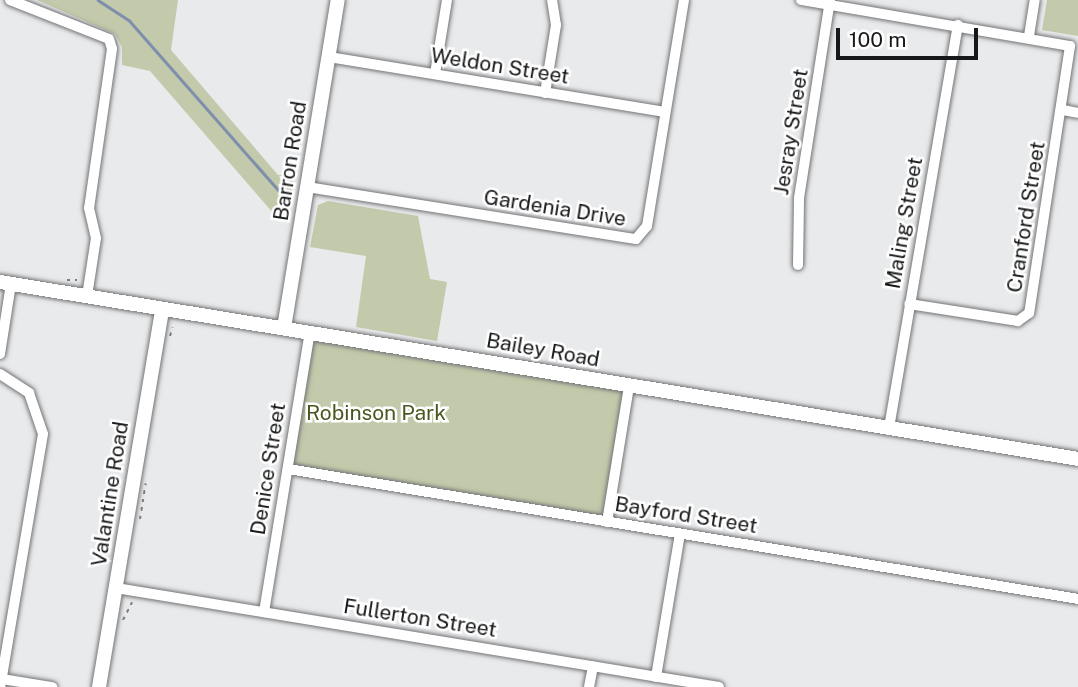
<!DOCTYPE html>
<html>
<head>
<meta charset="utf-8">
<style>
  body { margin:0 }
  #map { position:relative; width:1078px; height:687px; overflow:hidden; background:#e9eaec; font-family:"Public Sans",sans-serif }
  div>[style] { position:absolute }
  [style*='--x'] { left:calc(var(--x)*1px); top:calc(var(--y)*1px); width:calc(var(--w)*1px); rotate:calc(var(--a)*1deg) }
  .green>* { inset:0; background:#c2caab; transform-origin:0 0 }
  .stream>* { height:2.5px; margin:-1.25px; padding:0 1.25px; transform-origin:1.25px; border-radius:1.25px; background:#7e8eac }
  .path>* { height:2px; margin-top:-1px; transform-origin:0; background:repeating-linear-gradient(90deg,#7c7d7e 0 3.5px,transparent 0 8.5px) }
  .roads { filter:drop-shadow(0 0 2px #737476) drop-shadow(0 0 2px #737476) }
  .minor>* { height:10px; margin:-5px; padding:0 5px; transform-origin:5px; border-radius:5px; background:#fff }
  .tertiary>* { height:14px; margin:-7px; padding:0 7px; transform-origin:7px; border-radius:7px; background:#fff }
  span { translate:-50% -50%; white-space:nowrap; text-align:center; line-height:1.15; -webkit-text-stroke:5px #fff; paint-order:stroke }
  .street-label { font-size:21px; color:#171819 }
  .park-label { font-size:21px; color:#4b5720 }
  .scale { position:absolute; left:836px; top:28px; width:142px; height:32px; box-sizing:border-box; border:4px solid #171819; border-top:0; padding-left:9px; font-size:21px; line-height:24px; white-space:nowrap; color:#171819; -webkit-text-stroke:5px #fff; paint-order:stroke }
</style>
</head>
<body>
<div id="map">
  <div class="green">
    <div style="clip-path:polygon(37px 0,178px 0,171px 50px,278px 175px,293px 177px,288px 215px,273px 213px,150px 71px,122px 65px,122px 47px,115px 34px)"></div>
    <div style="clip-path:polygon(1047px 0,1078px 0,1078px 36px,1042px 30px)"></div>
    <div style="clip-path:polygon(328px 201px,418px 216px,430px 279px,447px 282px,437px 341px,356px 327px,366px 256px,310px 247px,318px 205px)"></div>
    <div style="left:310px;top:332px;width:324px;height:139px;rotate:10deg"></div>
  </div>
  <div class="stream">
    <div style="--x:98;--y:0;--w:37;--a:33"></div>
    <div style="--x:129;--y:20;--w:242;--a:48.7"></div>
  </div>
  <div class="path">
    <div style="--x:67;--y:280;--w:10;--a:0"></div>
    <div style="--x:170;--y:336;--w:9;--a:-72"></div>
    <div style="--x:140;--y:519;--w:36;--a:-81"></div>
    <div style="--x:123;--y:620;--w:20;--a:-63"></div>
  </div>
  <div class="roads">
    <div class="minor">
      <div style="--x:10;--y:0;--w:106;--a:21.5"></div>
      <div style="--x:109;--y:39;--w:10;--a:73"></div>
      <div style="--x:112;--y:49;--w:161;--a:98.2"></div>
      <div style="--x:89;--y:208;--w:31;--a:77"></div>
      <div style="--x:96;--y:238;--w:59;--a:98.8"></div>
      <div style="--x:801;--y:0;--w:273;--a:9.7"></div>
      <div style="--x:1070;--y:46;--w:270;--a:98.7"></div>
      <div style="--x:1029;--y:313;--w:14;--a:144"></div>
      <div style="--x:1018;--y:321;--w:110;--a:-171.1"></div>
      <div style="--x:1029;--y:36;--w:36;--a:-81"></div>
      <div style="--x:329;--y:57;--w:339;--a:9.3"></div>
      <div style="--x:435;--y:74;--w:75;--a:-80.8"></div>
      <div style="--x:545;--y:93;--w:69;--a:-80.8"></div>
      <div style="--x:556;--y:25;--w:25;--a:-99"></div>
      <div style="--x:1063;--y:110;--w:15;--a:11"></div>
      <div style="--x:307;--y:187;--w:333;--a:9"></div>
      <div style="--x:636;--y:239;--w:17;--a:-50"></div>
      <div style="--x:647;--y:226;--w:229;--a:-80.7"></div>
      <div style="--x:798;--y:265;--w:67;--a:-89.1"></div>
      <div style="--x:799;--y:198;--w:200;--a:-81.1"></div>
      <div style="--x:0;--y:354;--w:71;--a:-81.1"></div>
      <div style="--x:0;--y:374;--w:35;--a:33"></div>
      <div style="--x:29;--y:393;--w:43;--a:71.1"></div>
      <div style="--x:43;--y:434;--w:257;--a:99.6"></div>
      <div style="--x:889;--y:428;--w:409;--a:-80.3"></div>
      <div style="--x:288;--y:469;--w:801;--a:9.34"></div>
      <div style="--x:607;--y:522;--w:138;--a:-80.8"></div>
      <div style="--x:116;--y:588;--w:611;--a:9.32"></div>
      <div style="--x:264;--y:612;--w:284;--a:-80.7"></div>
      <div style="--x:656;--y:677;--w:145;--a:-80.5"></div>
      <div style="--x:2;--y:679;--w:51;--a:9.1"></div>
      <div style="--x:589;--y:687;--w:21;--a:-79"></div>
    </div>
    <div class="tertiary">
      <div style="--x:0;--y:282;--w:1092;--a:9.32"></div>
      <div style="--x:284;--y:328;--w:332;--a:-80.7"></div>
      <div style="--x:99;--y:687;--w:383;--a:-80.5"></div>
    </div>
  </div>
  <div class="street-label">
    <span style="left:500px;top:66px;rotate:9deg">Weldon Street</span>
    <span style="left:791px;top:132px;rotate:-81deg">Jesray Street</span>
    <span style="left:290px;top:161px;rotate:-81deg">Barron Road</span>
    <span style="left:555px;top:208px;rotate:9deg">Gardenia Drive</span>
    <span style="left:1026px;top:217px;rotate:-81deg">Cranford Street</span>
    <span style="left:904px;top:223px;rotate:-80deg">Maling Street</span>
    <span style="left:543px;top:350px;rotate:10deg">Bailey Road</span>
    <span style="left:268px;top:469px;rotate:-81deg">Denice Street</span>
    <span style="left:110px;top:494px;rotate:-81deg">Valantine Road</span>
    <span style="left:686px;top:515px;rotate:9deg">Bayford Street</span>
    <span style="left:420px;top:618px;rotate:9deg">Fullerton Street</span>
  </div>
  <div class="park-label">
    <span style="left:376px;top:413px">Robinson Park</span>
  </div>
  <div class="scale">100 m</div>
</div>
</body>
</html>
